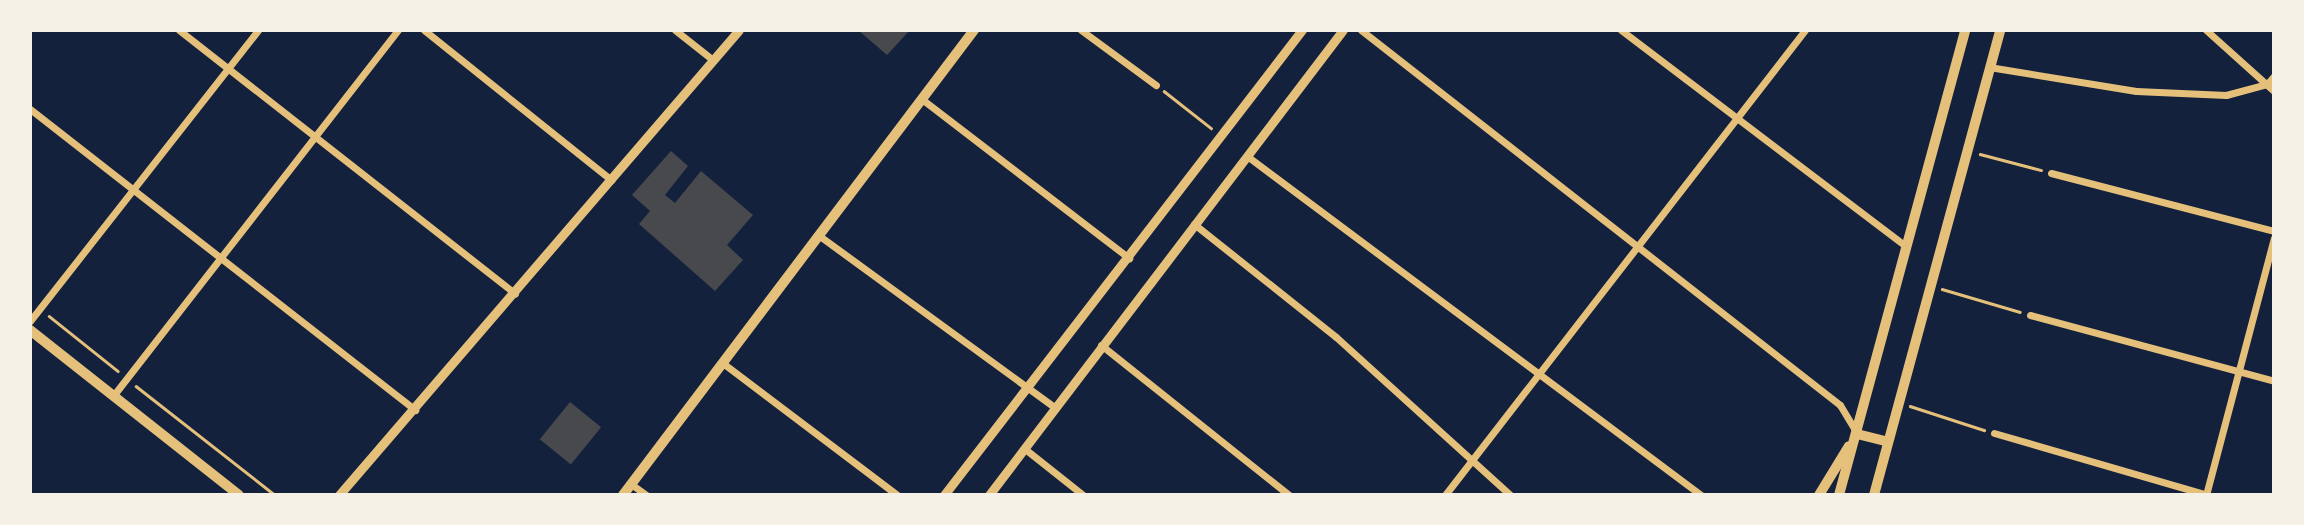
<!DOCTYPE html>
<html>
<head>
<meta charset="utf-8">
<style>
  body { margin:0 }
  #map { position:relative; width:2304px; height:525px; overflow:hidden; background:#14213d; font-family:Manrope,sans-serif }
  div>[style] { position:absolute }
  [style*='--x'] { left:calc(var(--x)*1px); top:calc(var(--y)*1px); width:calc(var(--w)*1px); rotate:calc(var(--a)*1deg) }
  .building>* { inset:0; background:#48494c; transform-origin:0 0 }
  .path>* { height:2.5px; margin:-1.25px; padding:0 1.25px; transform-origin:1.25px; border-radius:1.25px; background:#e5c07b }
  .minor>* { height:7px; margin:-3.5px; padding:0 3.5px; transform-origin:3.5px; border-radius:3.5px; background:#e5c07b }
  .tertiary>* { height:9px; margin:-4.5px; padding:0 4.5px; transform-origin:4.5px; border-radius:4.5px; background:#e5c07b }
  .secondary>* { height:10px; margin:-5px; padding:0 5px; transform-origin:5px; border-radius:5px; background:#e5c07b }
  .primary>* { height:10px; margin:-5px; padding:0 5px; transform-origin:5px; border-radius:5px; background:#e5c07b }
  span { translate:-50% -50%; white-space:nowrap; text-align:center; line-height:1.15; -webkit-text-stroke:7px #f6f1e7; paint-order:stroke }
  .frame { position:absolute; inset:0; border:32px solid #f6f1e7; pointer-events:none }
</style>
</head>
<body>
<div id="map">
  <div class="building">
    <div style="clip-path:polygon(858px 30px,910px 30px,887px 55px)"></div>
    <div style="clip-path:polygon(671px 151px,688px 166px,665px 195px,675px 203px,701px 171px,753px 215px,727px 245px,743px 260px,715px 291px,639px 224px,650px 211px,632px 195px)"></div>
    <div style="left:570px;top:402px;width:40px;height:48px;rotate:39deg"></div>
  </div>
  <div class="path">
    <div style="--x:1164;--y:91;--w:60;--a:38.2"></div>
    <div style="--x:1980;--y:154;--w:63;--a:14.7"></div>
    <div style="--x:1942;--y:289;--w:81;--a:16.4"></div>
    <div style="--x:49;--y:316;--w:88;--a:38.6"></div>
    <div style="--x:136;--y:386;--w:177;--a:38.1"></div>
    <div style="--x:1910;--y:406;--w:78;--a:18"></div>
  </div>
  <div class="minor">
    <div style="--x:179;--y:30;--w:427;--a:38.1"></div>
    <div style="--x:424;--y:30;--w:240;--a:38.7"></div>
    <div style="--x:675;--y:30;--w:48;--a:38.3"></div>
    <div style="--x:1081;--y:30;--w:93;--a:36.3"></div>
    <div style="--x:1361;--y:30;--w:608;--a:38.06"></div>
    <div style="--x:1840;--y:405;--w:31;--a:59"></div>
    <div style="--x:1621;--y:30;--w:354;--a:37.2"></div>
    <div style="--x:2206;--y:30;--w:91;--a:41.9"></div>
    <div style="--x:1989;--y:67;--w:149;--a:9.3"></div>
    <div style="--x:2136;--y:91;--w:90;--a:2.5"></div>
    <div style="--x:2226;--y:95;--w:42;--a:-15"></div>
    <div style="--x:2267;--y:84;--w:11;--a:-49"></div>
    <div style="--x:923;--y:100;--w:260;--a:37.5"></div>
    <div style="--x:30;--y:109;--w:489;--a:38"></div>
    <div style="--x:1247;--y:156;--w:567;--a:36.75"></div>
    <div style="--x:2051;--y:173;--w:230;--a:14.6"></div>
    <div style="--x:1194;--y:224;--w:181;--a:38.5"></div>
    <div style="--x:1336;--y:337;--w:235;--a:42.2"></div>
    <div style="--x:821;--y:237;--w:288;--a:36.1"></div>
    <div style="--x:2030;--y:315;--w:253;--a:15.1"></div>
    <div style="--x:30;--y:321;--w:370;--a:-51.9"></div>
    <div style="--x:1101;--y:345;--w:241;--a:38.6"></div>
    <div style="--x:724;--y:364;--w:217;--a:37.1"></div>
    <div style="--x:113;--y:396;--w:464;--a:-52.1"></div>
    <div style="--x:1994;--y:433;--w:222;--a:16.2"></div>
    <div style="--x:1025;--y:449;--w:74;--a:38.4"></div>
    <div style="--x:631;--y:484;--w:19;--a:36"></div>
    <div style="--x:1445;--y:495;--w:588;--a:-52.25"></div>
    <div style="--x:2206;--y:495;--w:266;--a:-75.2"></div>
  </div>
  <div class="tertiary">
    <div style="--x:339;--y:495;--w:613;--a:-49.3"></div>
    <div style="--x:944;--y:495;--w:587;--a:-52.41"></div>
    <div style="--x:989;--y:495;--w:584;--a:-52.72"></div>
  </div>
  <div class="secondary">
    <div style="--x:1857;--y:434;--w:32;--a:14"></div>
    <div style="--x:623;--y:495;--w:583;--a:-52.95"></div>
    <div style="--x:1819;--y:495;--w:57;--a:-58.5"></div>
    <div style="--x:1839;--y:495;--w:482;--a:-74.8"></div>
    <div style="--x:1874;--y:495;--w:482;--a:-74.8"></div>
  </div>
  <div class="primary">
    <div style="--x:30;--y:330;--w:266;--a:38.3"></div>
  </div>
  <div class="frame"></div>
</div>
</body>
</html>
